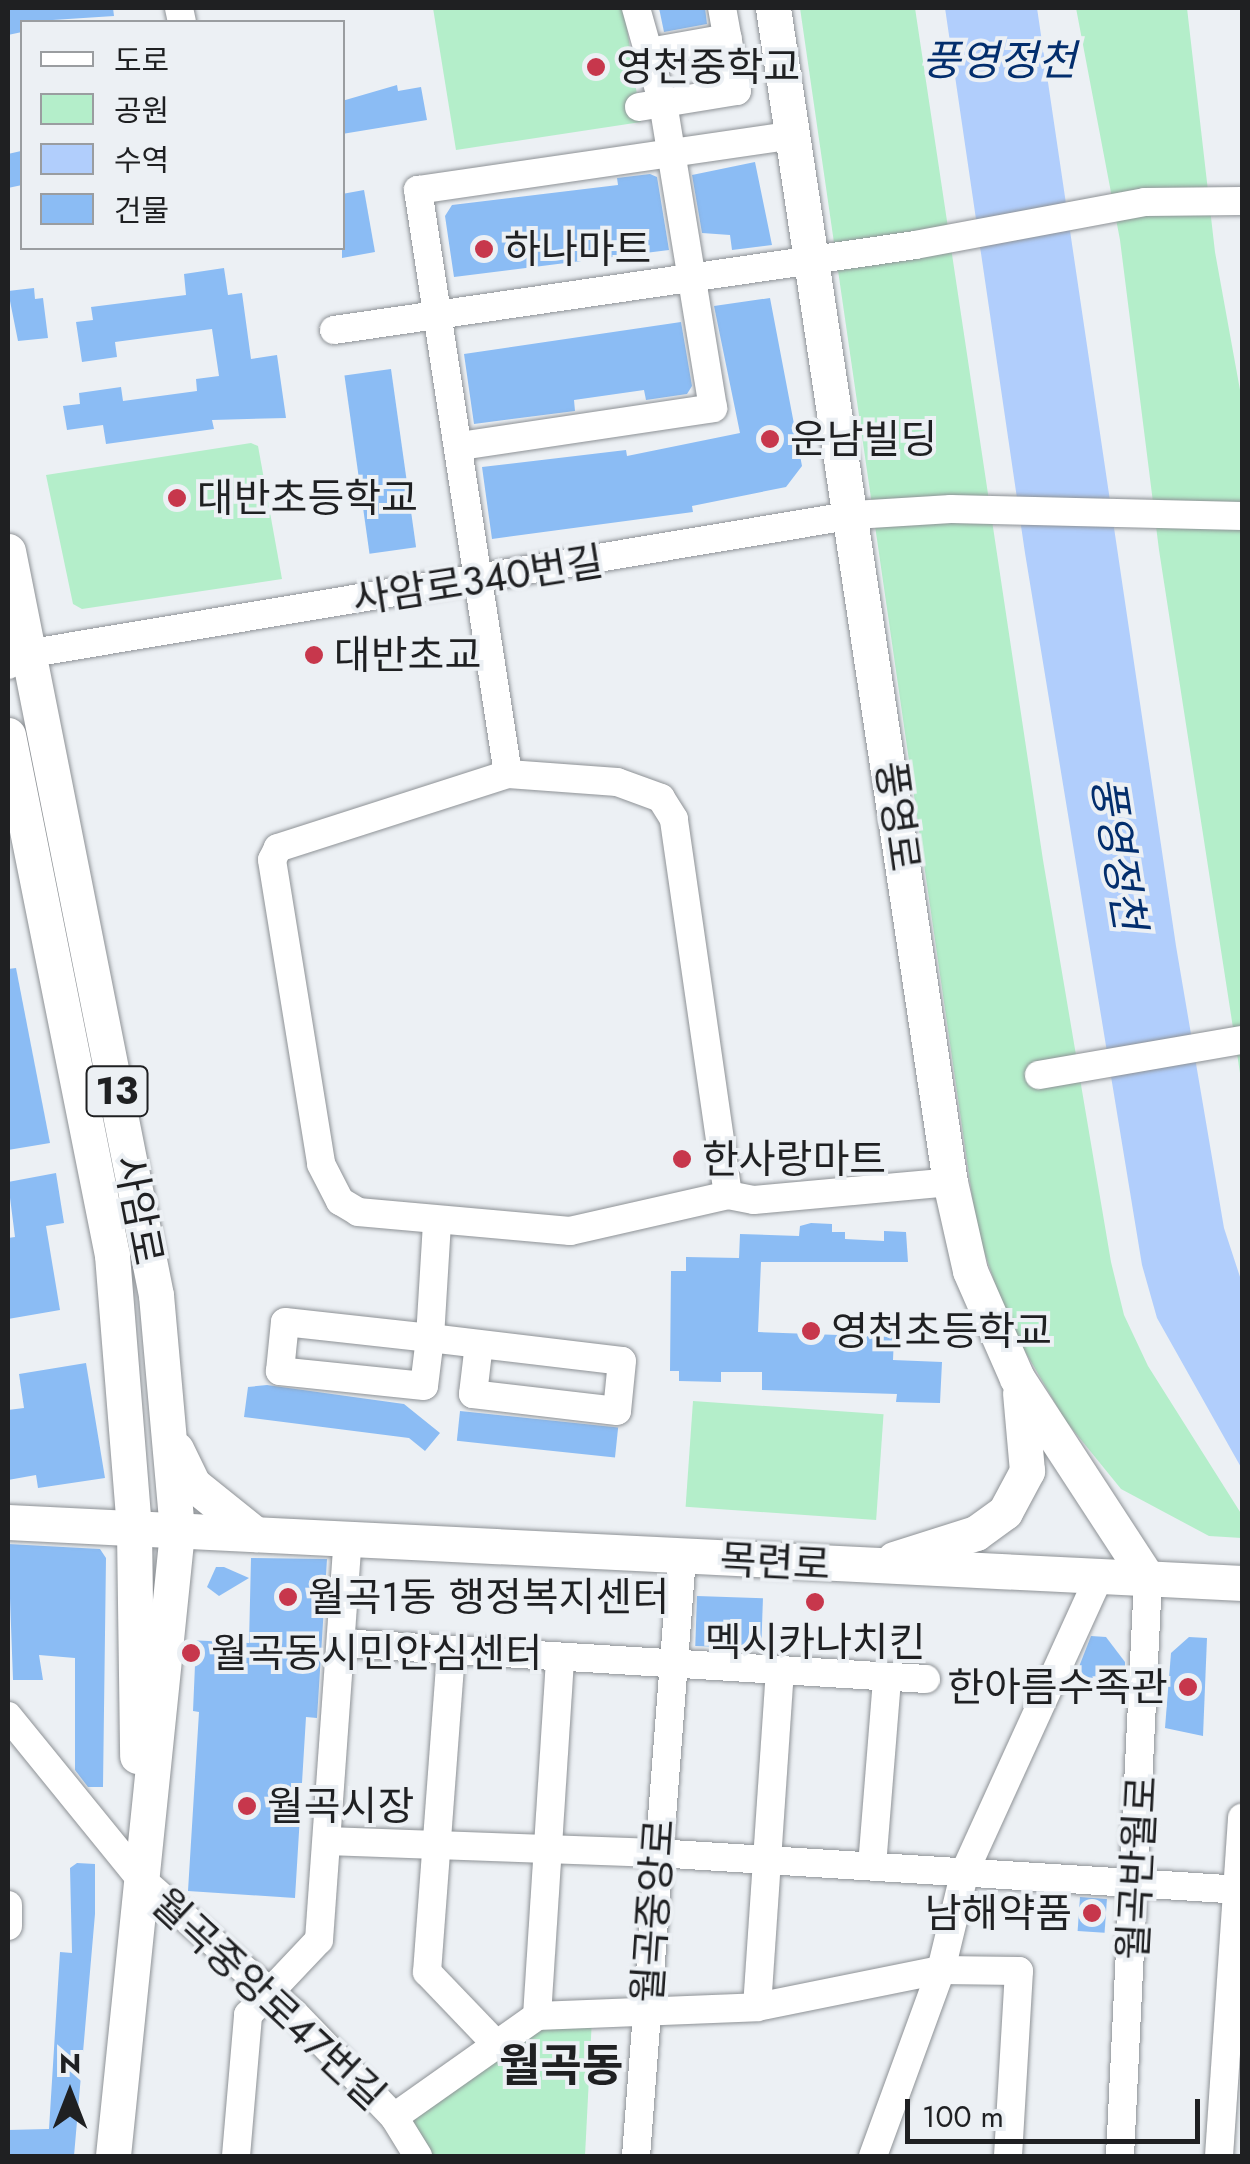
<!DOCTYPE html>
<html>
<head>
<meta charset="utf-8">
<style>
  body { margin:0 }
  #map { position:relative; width:1250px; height:2164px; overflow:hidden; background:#ecf0f4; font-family:Jost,"Noto Sans KR",sans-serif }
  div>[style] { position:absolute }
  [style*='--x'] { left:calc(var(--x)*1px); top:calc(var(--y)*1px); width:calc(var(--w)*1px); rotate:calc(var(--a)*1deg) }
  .green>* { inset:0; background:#b4eeca; transform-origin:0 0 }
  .water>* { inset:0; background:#b1cefc }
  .building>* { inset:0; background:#8bbcf4; transform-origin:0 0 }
  .roads { filter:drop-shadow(0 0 2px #8e9296) drop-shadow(0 0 2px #8e9296) }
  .minor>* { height:28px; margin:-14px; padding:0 14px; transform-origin:14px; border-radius:14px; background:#fff }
  .major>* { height:35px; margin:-17.5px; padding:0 17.5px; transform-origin:17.5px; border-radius:17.5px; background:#fff }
  .dots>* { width:28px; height:28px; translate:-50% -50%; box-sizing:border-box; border:5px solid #ecf0f4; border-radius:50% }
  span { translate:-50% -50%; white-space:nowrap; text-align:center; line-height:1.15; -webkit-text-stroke:8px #ecf0f4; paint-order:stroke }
  .shield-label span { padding:2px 8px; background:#ecf0f4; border:2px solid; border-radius:8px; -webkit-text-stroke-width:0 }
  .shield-label { font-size:38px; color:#1f2022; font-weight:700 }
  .poi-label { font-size:40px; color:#1f2022 }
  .left { translate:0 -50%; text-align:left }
  .right { translate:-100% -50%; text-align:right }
  .street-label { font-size:40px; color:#1f2022 }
  .water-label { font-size:42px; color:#032e6d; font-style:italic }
  .quarter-label { font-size:45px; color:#1f2022; font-weight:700 }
  .frame { position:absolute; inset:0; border:10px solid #1f2022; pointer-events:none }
  .legend { position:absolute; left:20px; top:20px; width:325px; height:230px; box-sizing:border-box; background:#ecf0f4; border:2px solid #9a9da0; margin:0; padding:12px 18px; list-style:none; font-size:30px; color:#1f2022 }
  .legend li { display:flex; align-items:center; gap:20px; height:50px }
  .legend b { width:50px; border:2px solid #9a9da0 }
  .north { position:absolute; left:20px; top:2044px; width:100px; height:100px; -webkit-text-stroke:8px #ecf0f4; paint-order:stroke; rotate:0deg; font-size:28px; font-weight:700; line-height:40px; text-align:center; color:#1f2022 }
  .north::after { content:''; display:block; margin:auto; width:35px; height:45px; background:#1f2022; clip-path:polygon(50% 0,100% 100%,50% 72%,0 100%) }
  .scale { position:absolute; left:905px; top:2099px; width:295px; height:45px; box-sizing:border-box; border:5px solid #1f2022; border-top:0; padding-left:12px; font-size:30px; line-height:35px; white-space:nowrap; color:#1f2022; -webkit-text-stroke:8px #ecf0f4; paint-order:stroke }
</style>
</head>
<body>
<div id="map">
  <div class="green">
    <div style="clip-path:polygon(433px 8px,624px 8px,641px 122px,456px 150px)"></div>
    <div style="clip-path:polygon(800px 8px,915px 8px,1043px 860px,1111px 1262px,1124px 1315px,1148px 1366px,1242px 1515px,1242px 1538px,1209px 1536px,1121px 1489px,1065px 1420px,1008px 1322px,977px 1230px)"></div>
    <div style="clip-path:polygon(1076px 8px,1187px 8px,1215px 252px,1242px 401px,1242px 1086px,1159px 550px,1120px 240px)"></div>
    <div style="clip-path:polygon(251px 443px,258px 446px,282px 579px,82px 609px,73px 604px,46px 475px)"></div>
    <div style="left:693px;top:1401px;width:191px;height:106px;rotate:4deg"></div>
    <div style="clip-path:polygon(592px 2018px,585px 2156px,426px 2156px,403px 2119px,540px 2021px)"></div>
  </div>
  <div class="water">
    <div style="clip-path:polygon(945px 8px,1037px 8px,1176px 946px,1224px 1228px,1242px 1283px,1242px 1469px,1157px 1318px,1142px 1265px,1025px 553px)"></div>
  </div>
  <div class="building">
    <div style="clip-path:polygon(8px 8px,113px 8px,114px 16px,22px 22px,22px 32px,8px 35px)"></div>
    <div style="clip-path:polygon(659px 8px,705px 8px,707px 24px,664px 32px)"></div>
    <div style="clip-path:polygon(397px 85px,398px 91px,421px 87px,427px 120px,342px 134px,342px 101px)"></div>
    <div style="clip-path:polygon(21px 151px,22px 185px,8px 188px,8px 154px)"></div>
    <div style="clip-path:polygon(755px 162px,772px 245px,732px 250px,730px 235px,702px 233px,692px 175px)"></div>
    <div style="clip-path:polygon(650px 174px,657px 177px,669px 250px,454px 277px,445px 216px,452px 205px,618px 185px,617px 178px)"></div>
    <div style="clip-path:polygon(364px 190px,375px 252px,342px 258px,342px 194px)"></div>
    <div style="clip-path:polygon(224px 268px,228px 295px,242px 293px,251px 359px,277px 355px,286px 418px,212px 420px,214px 429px,106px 444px,103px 425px,67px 430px,63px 406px,80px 404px,79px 393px,121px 387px,123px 401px,197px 391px,196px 379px,219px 376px,212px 329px,115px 342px,117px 357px,82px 362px,76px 322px,93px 320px,91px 307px,186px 295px,184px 274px)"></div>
    <div style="clip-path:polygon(34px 288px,35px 299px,43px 298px,48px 338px,18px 341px,8px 291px)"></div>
    <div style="clip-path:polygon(770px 298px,802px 466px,786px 487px,692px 506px,693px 512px,492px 539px,482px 467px,626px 450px,627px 456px,740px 433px,714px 306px)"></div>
    <div style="clip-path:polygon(681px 322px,692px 386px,687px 394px,646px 400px,644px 390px,574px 400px,575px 411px,474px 424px,464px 354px)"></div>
    <div style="left:391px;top:369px;width:180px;height:47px;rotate:82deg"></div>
    <div style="clip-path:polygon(16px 968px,50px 1143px,8px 1150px,8px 969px)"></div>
    <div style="clip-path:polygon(56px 1173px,64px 1223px,46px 1226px,60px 1310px,8px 1319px,8px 1238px,15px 1237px,8px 1182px)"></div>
    <div style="clip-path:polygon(811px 1223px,832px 1224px,832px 1232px,845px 1232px,845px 1239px,884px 1241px,884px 1231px,906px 1232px,908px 1262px,761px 1262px,758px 1332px,894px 1337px,893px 1360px,942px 1362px,940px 1403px,896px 1402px,897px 1394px,762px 1390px,762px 1372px,721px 1372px,721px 1382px,679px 1381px,679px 1371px,670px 1371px,671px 1271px,686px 1271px,686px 1257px,739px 1258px,740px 1234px,799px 1236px,800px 1226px)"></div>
    <div style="clip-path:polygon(86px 1363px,105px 1478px,38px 1488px,36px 1475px,8px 1480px,8px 1410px,24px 1408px,19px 1374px)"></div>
    <div style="clip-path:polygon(267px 1385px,404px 1404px,440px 1433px,425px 1451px,409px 1438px,244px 1417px,248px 1387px)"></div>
    <div style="left:460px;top:1411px;width:159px;height:30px;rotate:6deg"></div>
    <div style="clip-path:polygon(8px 1544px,100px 1549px,106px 1558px,103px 1787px,88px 1787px,75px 1770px,75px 1658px,39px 1655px,43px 1680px,13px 1680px)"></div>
    <div style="clip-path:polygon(251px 1558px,327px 1559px,317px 1718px,306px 1717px,295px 1898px,188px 1891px,199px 1712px,193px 1711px,195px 1665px,186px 1664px,188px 1640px,249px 1643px)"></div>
    <div style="clip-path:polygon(216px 1567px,224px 1567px,249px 1578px,219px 1596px,207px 1587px)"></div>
    <div style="left:697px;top:1596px;width:66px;height:50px;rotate:2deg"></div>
    <div style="clip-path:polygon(1091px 1636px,1106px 1637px,1125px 1662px,1125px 1681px,1075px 1677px)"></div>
    <div style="clip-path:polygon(1189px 1637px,1207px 1638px,1203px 1736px,1165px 1728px,1171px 1653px)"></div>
    <div style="clip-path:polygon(77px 1863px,95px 1864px,95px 1914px,74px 2156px,8px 2156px,8px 2130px,49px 2129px,60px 1952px,72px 1953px,70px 1868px)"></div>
    <div style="left:1080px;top:1897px;width:27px;height:34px;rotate:4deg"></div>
  </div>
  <div class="roads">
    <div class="minor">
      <div style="--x:179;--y:8;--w:14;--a:78"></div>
      <div style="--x:649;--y:52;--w:80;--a:-10"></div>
      <div style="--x:639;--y:107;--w:99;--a:-9.3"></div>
      <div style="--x:737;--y:91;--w:84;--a:-100.2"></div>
      <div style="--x:334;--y:330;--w:587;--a:-8.32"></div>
      <div style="--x:915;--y:245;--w:234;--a:-10.6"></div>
      <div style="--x:1145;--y:202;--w:97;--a:-0.6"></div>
      <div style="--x:460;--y:446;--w:256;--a:-8.5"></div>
      <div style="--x:713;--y:408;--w:308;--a:-99.3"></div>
      <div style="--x:663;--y:104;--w:100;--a:-105.7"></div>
      <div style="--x:8;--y:665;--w:27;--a:-27"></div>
      <div style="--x:32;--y:653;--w:834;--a:-9.53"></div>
      <div style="--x:854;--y:515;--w:97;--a:-3.5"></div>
      <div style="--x:951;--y:509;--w:291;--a:1.4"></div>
      <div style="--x:508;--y:774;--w:591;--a:-98.76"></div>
      <div style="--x:418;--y:190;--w:379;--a:-8.3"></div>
      <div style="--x:1039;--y:1075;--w:206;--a:-9.8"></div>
      <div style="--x:728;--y:1195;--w:380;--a:-98.2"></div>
      <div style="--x:674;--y:819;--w:25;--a:-122"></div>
      <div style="--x:661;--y:798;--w:47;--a:-160"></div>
      <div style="--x:617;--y:782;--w:109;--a:-175.8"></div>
      <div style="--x:508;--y:774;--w:242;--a:162.2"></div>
      <div style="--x:278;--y:848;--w:13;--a:117"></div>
      <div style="--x:272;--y:860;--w:308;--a:80.8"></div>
      <div style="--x:321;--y:1164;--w:42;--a:62.8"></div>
      <div style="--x:340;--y:1201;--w:21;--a:31"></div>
      <div style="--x:358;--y:1212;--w:213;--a:5.1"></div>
      <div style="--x:570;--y:1231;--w:162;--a:-12.8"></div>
      <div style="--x:728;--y:1195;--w:26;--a:11"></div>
      <div style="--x:754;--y:1200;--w:197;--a:-5.2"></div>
      <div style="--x:437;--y:1223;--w:115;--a:93.5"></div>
      <div style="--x:430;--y:1338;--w:48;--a:97.1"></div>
      <div style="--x:424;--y:1386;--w:145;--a:-174.1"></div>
      <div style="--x:280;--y:1371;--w:49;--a:-84.2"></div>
      <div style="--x:285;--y:1322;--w:146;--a:6.3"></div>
      <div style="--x:430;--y:1338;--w:193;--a:6.8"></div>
      <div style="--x:622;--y:1361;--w:50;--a:95.7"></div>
      <div style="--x:617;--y:1411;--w:145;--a:-173.3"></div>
      <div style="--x:473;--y:1394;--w:50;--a:-83.2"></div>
      <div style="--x:341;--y:1643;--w:586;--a:3.52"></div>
      <div style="--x:451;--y:1653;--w:320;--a:94.3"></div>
      <div style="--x:427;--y:1972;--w:103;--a:46.2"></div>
      <div style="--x:8;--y:1716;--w:208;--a:50.9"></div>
      <div style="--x:139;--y:1877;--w:206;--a:41.3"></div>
      <div style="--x:294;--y:2013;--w:144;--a:46.1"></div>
      <div style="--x:394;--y:2117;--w:46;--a:58.4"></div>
      <div style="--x:327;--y:1841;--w:329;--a:2.1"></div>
      <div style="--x:656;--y:1853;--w:587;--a:3.61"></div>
      <div style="--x:872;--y:1866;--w:189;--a:-85.4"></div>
      <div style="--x:8;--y:1905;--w:21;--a:90"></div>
      <div style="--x:757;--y:2007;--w:337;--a:-86.1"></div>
      <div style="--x:537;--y:2016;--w:357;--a:-86.3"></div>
      <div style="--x:394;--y:2117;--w:175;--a:-35.2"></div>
      <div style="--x:537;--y:2016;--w:220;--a:-2.3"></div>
      <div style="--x:757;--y:2007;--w:188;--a:-11.4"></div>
      <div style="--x:941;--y:1970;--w:78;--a:0.7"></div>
      <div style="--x:1019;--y:1971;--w:185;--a:93.4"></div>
      <div style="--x:236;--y:2156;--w:142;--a:-85.1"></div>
      <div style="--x:248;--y:2015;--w:103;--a:-46.6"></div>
      <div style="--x:319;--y:1940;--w:404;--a:-85.9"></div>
      <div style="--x:636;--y:2156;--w:601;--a:-85.61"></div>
      <div style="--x:873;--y:2156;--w:198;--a:-69.9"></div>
      <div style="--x:941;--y:1970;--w:102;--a:-76.4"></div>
      <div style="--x:965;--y:1871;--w:323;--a:-65.5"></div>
      <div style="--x:1120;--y:2156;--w:578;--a:-87.22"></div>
      <div style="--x:1219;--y:2156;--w:339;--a:-86.1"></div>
    </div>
    <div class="major">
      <div style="--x:773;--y:8;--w:1187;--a:81.43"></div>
      <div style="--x:950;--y:1182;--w:91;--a:77.3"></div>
      <div style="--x:970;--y:1271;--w:117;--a:66.3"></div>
      <div style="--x:1017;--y:1378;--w:240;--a:56.9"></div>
      <div style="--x:8;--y:551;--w:759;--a:78.75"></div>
      <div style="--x:156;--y:1295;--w:238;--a:84.9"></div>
      <div style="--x:177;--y:1532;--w:627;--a:95.86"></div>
      <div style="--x:8;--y:735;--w:530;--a:78.69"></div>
      <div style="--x:112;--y:1255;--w:277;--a:85.4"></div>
      <div style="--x:134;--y:1531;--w:225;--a:89.2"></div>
      <div style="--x:176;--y:1449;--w:39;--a:64"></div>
      <div style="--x:193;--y:1484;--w:80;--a:38.9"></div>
      <div style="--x:8;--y:1522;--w:1236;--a:2.83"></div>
      <div style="--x:894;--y:1559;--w:86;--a:-17.6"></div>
      <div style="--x:976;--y:1533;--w:36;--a:-36"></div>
      <div style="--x:1005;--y:1512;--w:47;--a:-61.8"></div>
      <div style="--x:1027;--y:1471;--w:78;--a:-95.1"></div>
    </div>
  </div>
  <div class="dots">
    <div style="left:596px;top:67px;background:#c7374c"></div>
    <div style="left:484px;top:249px;background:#c7374c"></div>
    <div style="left:770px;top:439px;background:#c7374c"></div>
    <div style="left:177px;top:498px;background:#c7374c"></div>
    <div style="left:314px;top:655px;background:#c7374c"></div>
    <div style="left:682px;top:1159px;background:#c7374c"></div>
    <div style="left:811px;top:1331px;background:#c7374c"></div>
    <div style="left:288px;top:1597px;background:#c7374c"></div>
    <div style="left:815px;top:1602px;background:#c7374c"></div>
    <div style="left:191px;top:1653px;background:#c7374c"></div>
    <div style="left:1188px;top:1687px;background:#c7374c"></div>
    <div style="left:247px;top:1806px;background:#c7374c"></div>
    <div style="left:1092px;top:1913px;background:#c7374c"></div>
  </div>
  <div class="shield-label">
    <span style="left:117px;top:1091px">13</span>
  </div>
  <div class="poi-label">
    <span class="left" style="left:616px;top:67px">영천중학교</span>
    <span class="left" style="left:504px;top:249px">하나마트</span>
    <span class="left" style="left:790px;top:439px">운남빌딩</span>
    <span class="left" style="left:197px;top:498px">대반초등학교</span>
    <span class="left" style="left:334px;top:655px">대반초교</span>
    <span class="left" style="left:702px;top:1159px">한사랑마트</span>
    <span class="left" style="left:831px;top:1331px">영천초등학교</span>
    <span class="left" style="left:308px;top:1597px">월곡1동 행정복지센터</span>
    <span style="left:815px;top:1642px">멕시카나치킨</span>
    <span class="left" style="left:211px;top:1653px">월곡동시민안심센터</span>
    <span class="right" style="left:1168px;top:1687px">한아름수족관</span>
    <span class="left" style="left:267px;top:1806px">월곡시장</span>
    <span class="right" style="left:1072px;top:1913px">남해약품</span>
  </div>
  <div class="street-label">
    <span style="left:478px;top:580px;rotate:-9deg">사암로340번길</span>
    <span style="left:898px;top:816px;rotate:82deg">풍영로</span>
    <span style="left:139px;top:1210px;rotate:79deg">사암로</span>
    <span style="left:775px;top:1562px;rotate:3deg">목련로</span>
    <span style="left:1137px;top:1868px;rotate:-87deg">월곡반월로</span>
    <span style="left:653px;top:1911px;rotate:-86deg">월곡중앙로</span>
    <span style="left:269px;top:1999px;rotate:43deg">월곡중앙로47번길</span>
  </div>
  <div class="water-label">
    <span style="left:999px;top:61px">풍영정천</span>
    <span style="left:1118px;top:853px;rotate:81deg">풍영정천</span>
  </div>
  <div class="quarter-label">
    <span style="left:561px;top:2066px">월곡동</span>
  </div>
  <div class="frame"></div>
  <ul class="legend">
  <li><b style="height:12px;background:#fff"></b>도로</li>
  <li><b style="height:28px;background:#b4eeca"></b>공원</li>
  <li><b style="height:28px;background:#b1cefc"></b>수역</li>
  <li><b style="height:28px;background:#8bbcf4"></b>건물</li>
  </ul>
  <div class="north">N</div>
  <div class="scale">100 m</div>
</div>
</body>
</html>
